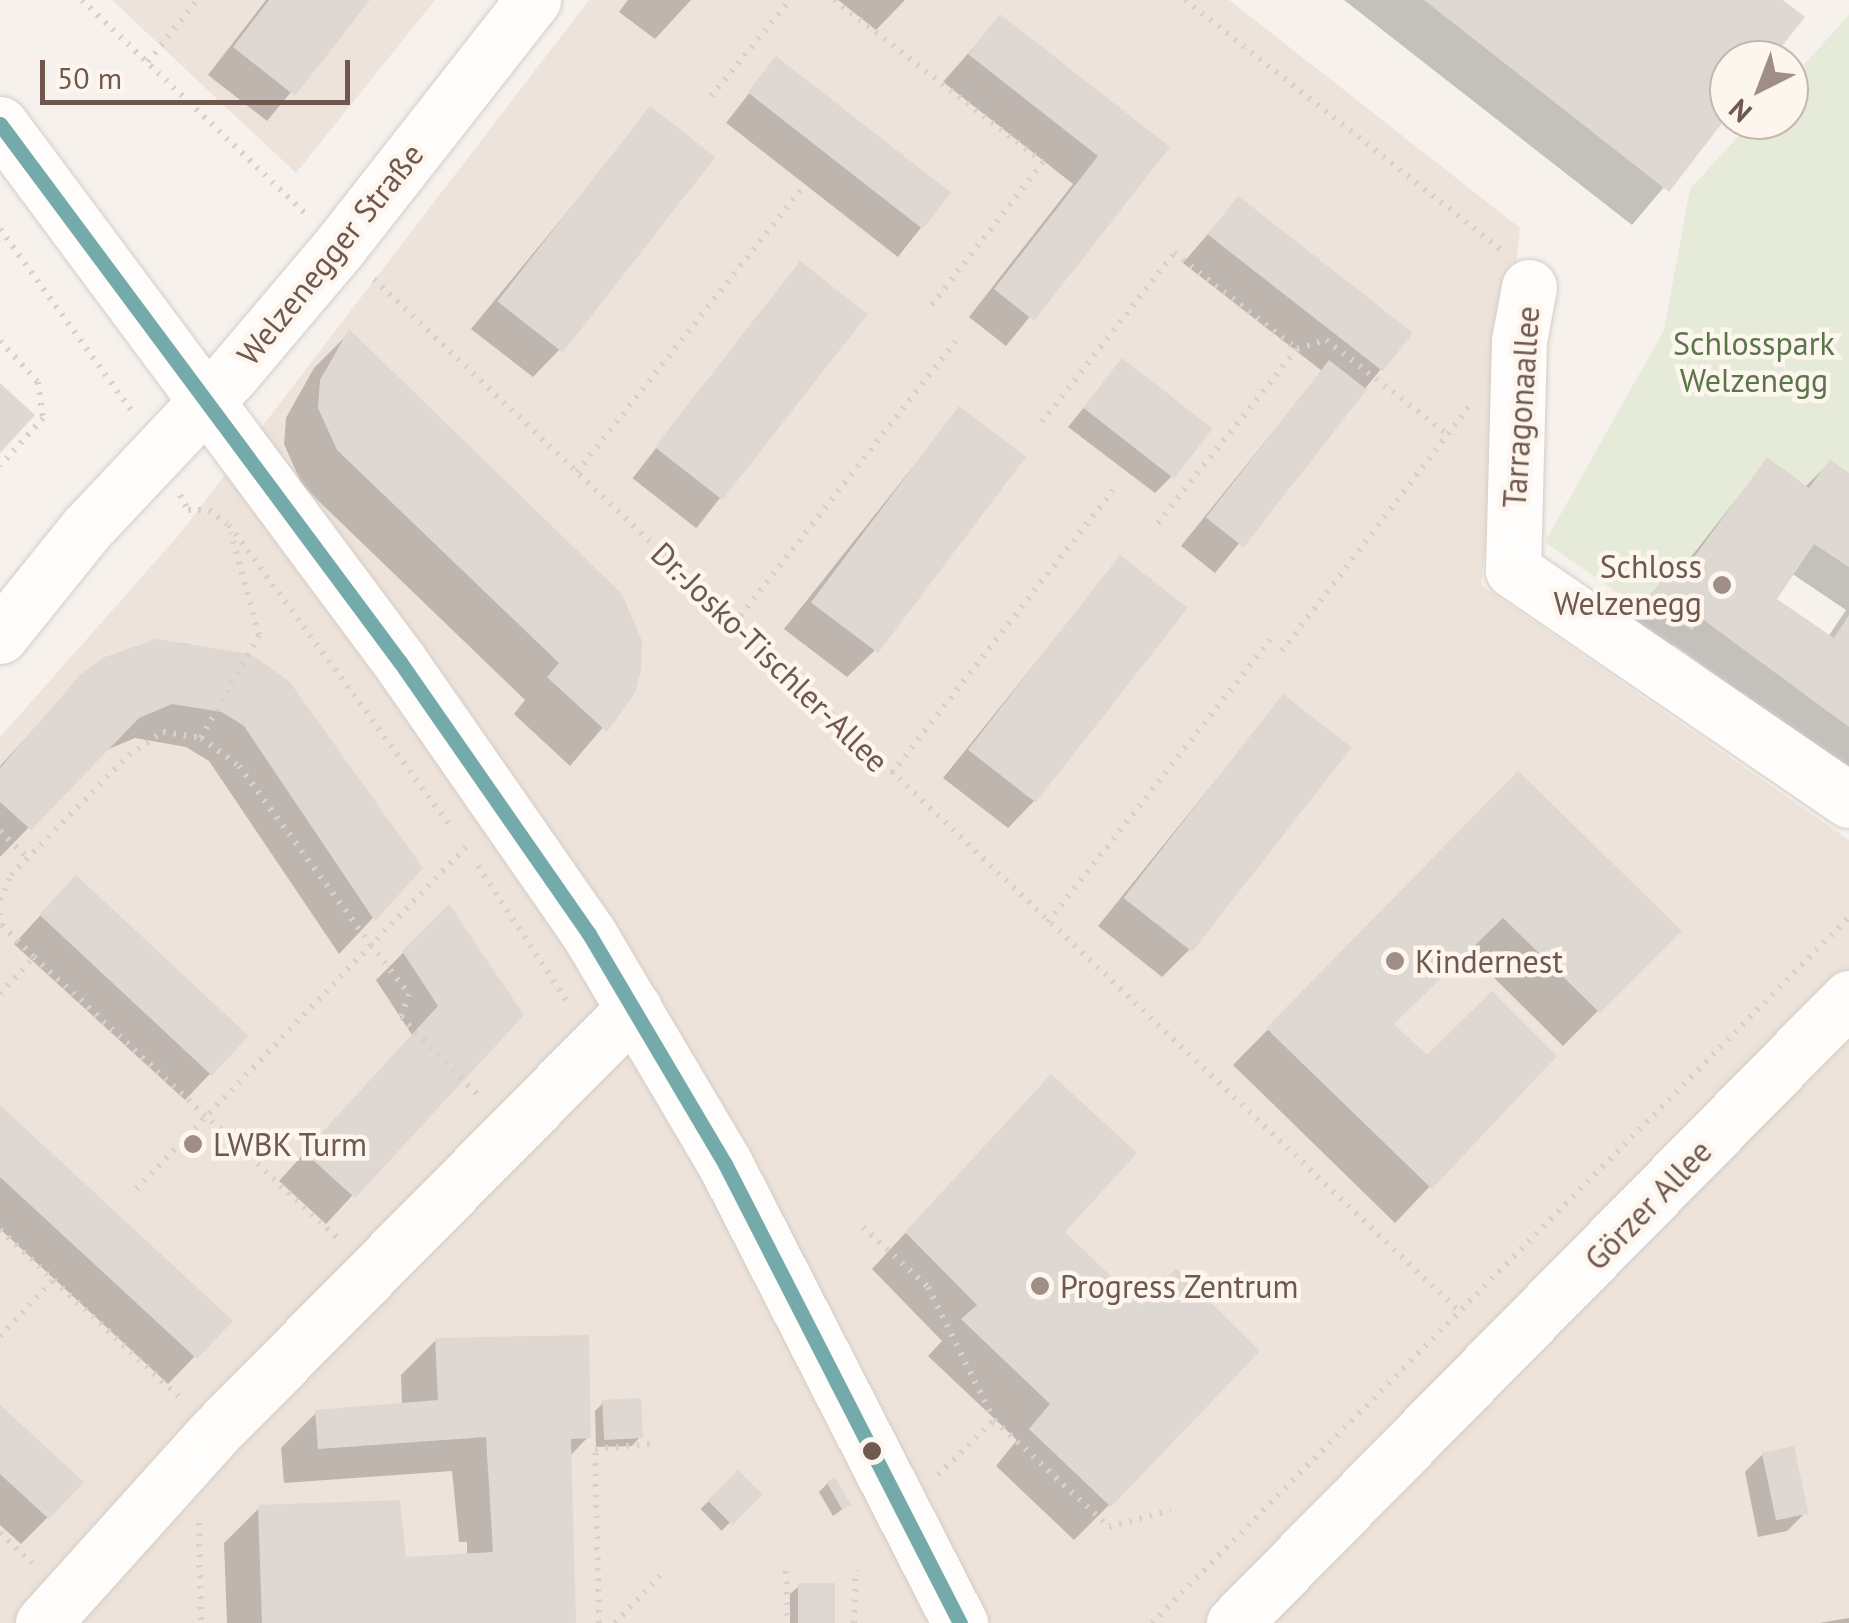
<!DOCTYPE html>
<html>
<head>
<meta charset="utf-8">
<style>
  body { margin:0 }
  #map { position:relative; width:1849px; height:1623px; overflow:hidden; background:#f6f1ec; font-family:"PT Sans",sans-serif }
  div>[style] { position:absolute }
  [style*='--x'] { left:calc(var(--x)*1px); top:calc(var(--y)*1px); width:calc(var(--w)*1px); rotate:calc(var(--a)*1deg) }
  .residential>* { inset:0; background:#eee3da }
  .green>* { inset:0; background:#e5ebd8 }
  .shadow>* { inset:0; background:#0003; transform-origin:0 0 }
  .building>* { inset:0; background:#dfd7d2; transform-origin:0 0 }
  .path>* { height:6px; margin-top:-3px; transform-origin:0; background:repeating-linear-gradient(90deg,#d7d0cc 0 2.5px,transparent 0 10.5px) }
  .roads { filter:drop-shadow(0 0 2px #d3cdc7) drop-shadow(0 0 2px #d3cdc7) }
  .minor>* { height:55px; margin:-27.5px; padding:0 27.5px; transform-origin:27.5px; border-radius:27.5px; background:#fefdfc }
  .bus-1>* { height:15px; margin:-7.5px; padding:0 7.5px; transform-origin:7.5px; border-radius:7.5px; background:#74abaa }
  .dots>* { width:28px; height:28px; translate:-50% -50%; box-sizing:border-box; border:5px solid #fdf6ee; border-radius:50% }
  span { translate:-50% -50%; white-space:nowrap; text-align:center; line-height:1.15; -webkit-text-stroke:9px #fdf6ee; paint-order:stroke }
  .street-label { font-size:32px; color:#71584f }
  .park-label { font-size:32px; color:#5a7549 }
  .poi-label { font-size:32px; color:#71584f }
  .right { translate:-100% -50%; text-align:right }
  .left { translate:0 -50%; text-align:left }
  .north { position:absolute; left:1709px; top:40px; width:100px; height:100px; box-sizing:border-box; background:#fdf6ee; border:2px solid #c5b7ae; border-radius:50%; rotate:222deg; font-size:28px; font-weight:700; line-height:40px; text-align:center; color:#71584f }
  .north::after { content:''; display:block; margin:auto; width:35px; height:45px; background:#a08e86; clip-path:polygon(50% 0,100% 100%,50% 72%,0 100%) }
  .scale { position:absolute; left:40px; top:60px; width:310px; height:45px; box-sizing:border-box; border:5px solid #71584f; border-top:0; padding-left:12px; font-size:30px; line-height:35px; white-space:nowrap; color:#71584f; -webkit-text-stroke:8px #fdf6ee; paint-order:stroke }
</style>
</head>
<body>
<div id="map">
  <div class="residential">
    <div style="clip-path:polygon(112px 0,435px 0,296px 173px)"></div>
    <div style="clip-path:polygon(589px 0,1229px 0,1520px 228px,1481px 585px,1849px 840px,1849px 1623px,0 1623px,0 737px,178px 536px)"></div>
  </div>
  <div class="green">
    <div style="clip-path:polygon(1849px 15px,1849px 473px,1830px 459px,1809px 488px,1767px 457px,1684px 571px,1673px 564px,1642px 610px,1545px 542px,1664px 330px,1690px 189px,1753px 120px,1789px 120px,1789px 81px)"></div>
  </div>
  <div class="shadow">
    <div style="clip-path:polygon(266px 0,367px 0,267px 121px,208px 75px)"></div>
    <div style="clip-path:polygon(628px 0,691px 0,655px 39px,619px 12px)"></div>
    <div style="clip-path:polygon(838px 0,905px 0,876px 30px)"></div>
    <div style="clip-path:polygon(1344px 0,1779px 0,1768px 60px,1729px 60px,1729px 110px,1632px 225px)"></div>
    <div style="clip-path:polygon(1000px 17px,1167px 147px,1006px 346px,969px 317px,1073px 184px,943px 82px)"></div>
    <div style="left:776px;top:59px;width:218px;height:81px;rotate:38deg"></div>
    <div style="clip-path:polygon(651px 110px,559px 350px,533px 377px,471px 329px)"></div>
    <div style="clip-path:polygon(1238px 199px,1381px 369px,1215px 573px,1181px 546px,1322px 371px,1183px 263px)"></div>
    <div style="left:800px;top:264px;width:81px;height:272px;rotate:38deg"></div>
    <div style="clip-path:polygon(349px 333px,633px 692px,570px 766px,514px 714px,525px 700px,302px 485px,284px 444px,286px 418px,314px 368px)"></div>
    <div style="clip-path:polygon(1122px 361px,1172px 476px,1155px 493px,1068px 427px)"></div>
    <div style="clip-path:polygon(959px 409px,874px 651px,847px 677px,784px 629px)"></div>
    <div style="clip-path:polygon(evenodd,1767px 460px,1805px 487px,1830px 462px,1849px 476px,1849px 773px,1674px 645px,1663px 656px,1623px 627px,1674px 567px,1680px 571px,1767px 460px,1791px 573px,1846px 610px,1828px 637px,1773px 599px,1791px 573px)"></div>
    <div style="clip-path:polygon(1120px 558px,1034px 801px,1008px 828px,943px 778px)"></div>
    <div style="clip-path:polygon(183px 643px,249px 656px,420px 868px,339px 954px,209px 761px,186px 747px,135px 738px,102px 752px,0 857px,0 766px,82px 677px,132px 648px)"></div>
    <div style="clip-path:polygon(1283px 697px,1189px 950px,1162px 977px,1098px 926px)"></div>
    <div style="clip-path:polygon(1518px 775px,1678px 931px,1563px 1046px,1467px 951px,1391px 1025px,1427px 1059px,1554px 1056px,1395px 1223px,1233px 1065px)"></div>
    <div style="clip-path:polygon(49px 906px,247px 1035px,185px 1100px,14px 944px)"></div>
    <div style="clip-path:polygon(448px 908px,520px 1014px,326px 1224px,279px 1181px,412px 1035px,376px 980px)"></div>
    <div style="clip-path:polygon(0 1109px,229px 1321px,168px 1384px,0 1229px)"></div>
    <div style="clip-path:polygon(1016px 1113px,1061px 1232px,1109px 1505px,1074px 1540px,996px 1466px,1017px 1440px,928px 1356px,942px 1341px,872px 1269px)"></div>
    <div style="clip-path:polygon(436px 1340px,588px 1437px,569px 1457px,574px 1623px,227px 1623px,224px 1543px,259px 1508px,403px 1559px,467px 1557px,467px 1542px,459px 1542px,452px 1471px,284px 1483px,281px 1448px,316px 1413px,402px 1405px,401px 1375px)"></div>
    <div style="clip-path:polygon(603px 1403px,640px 1437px,632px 1446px,596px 1447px,595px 1411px)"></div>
    <div style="clip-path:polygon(0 1408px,48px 1517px,21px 1544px,0 1525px)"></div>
    <div style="clip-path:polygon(1763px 1454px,1805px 1513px,1787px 1531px,1758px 1537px,1745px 1472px)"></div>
    <div style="left:738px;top:1473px;width:30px;height:52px;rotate:46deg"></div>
    <div style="clip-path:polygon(828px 1483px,848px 1505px,833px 1516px,819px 1492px)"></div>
    <div style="clip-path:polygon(799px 1586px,832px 1623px,790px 1623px,790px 1594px)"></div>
    <div style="clip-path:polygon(1849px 1618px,1849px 1623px,1819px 1623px)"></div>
  </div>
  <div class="building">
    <div style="clip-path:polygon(269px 0,370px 0,295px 96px,233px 47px)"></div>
    <div style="clip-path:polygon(1424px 0,1783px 0,1805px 17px,1771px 60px,1729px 60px,1729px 114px,1669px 192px)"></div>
    <div style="clip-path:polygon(1000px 14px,1170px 147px,1034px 321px,994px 289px,1098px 156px,968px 54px)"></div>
    <div style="left:776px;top:56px;width:222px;height:46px;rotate:38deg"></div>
    <div style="left:650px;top:106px;width:83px;height:248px;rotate:38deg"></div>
    <div style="left:1238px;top:196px;width:222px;height:49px;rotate:38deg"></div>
    <div style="left:800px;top:261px;width:86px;height:236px;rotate:38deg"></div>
    <div style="clip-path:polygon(349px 329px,622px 594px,642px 641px,641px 670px,635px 693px,607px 732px,547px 677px,559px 663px,337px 450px,318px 408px,320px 380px)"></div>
    <div style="left:1122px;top:358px;width:115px;height:63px;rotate:38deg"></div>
    <div style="left:1329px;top:360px;width:48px;height:200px;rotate:38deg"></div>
    <div style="clip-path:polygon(0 383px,35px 415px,0 453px)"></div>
    <div style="left:959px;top:406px;width:84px;height:246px;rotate:37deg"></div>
    <div style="clip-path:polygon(1767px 457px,1809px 488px,1830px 459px,1849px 473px,1849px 567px,1814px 544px,1777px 599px,1834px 638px,1849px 615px,1849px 727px,1701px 618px,1692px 630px,1648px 599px,1674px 563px,1684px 571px)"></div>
    <div style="left:1120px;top:555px;width:86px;height:247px;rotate:38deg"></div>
    <div style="clip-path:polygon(157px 639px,250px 654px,289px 681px,423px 868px,375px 921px,244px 726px,222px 712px,172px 704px,139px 718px,31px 830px,0 802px,0 768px,80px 675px,105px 657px)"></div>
    <div style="left:1283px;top:694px;width:87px;height:259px;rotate:38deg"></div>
    <div style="clip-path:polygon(1518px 771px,1682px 931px,1600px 1013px,1503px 918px,1394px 1024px,1427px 1055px,1492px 991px,1557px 1056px,1432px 1189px,1266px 1028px)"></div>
    <div style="left:76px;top:875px;width:236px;height:54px;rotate:43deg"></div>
    <div style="clip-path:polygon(449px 904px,524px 1015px,355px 1198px,304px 1152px,438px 1006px,402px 951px)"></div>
    <div style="clip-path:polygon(1051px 1074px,1137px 1153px,1065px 1232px,1141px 1305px,1176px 1268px,1260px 1351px,1111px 1507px,1029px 1429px,1050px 1404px,961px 1319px,977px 1305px,905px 1232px)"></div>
    <div style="clip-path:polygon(0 1105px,233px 1321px,197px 1359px,0 1177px)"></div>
    <div style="clip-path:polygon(589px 1335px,591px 1438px,571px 1439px,576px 1623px,262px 1623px,258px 1505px,400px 1500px,406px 1557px,493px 1552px,486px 1437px,318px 1449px,315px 1410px,438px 1400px,435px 1338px)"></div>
    <div style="left:641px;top:1398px;width:40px;height:39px;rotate:87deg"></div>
    <div style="clip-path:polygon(0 1405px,84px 1482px,49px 1519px,0 1474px)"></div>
    <div style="left:1794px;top:1446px;width:69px;height:33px;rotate:78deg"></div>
    <div style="left:738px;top:1470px;width:35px;height:43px;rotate:45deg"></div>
    <div style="left:835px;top:1477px;width:32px;height:10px;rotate:60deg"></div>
    <div style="left:798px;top:1583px;width:37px;height:40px"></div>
  </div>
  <div class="path">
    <div style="--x:82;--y:0;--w:311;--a:43.7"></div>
    <div style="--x:834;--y:0;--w:264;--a:37.8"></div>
    <div style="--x:1043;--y:162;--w:189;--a:127.9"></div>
    <div style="--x:1185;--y:0;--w:403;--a:38.3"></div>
    <div style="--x:148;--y:62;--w:79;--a:-51.7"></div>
    <div style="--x:711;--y:96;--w:124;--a:-50.5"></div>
    <div style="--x:0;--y:229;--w:223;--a:54.1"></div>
    <div style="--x:374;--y:279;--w:1499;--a:43.57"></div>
    <div style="--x:0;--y:341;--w:56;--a:47.2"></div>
    <div style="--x:38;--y:382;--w:36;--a:82"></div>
    <div style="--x:43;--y:418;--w:64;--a:131.9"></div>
    <div style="--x:1297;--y:349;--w:30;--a:-17"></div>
    <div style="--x:1326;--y:340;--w:153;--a:37.8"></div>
    <div style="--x:1042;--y:422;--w:214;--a:-52"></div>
    <div style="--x:1174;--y:253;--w:156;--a:38"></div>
    <div style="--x:1297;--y:349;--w:231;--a:128.7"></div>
    <div style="--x:577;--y:472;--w:362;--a:-51.6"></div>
    <div style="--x:180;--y:495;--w:17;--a:62"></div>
    <div style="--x:188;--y:510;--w:21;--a:0"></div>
    <div style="--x:209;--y:510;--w:25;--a:37"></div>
    <div style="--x:229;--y:525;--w:375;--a:53.7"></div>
    <div style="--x:734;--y:624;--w:361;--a:-51.9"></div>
    <div style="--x:1282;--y:651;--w:308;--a:-52.6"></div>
    <div style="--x:201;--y:738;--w:118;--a:-60.6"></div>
    <div style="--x:259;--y:635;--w:106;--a:-105.4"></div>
    <div style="--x:892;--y:773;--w:359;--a:-52"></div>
    <div style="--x:0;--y:831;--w:39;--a:44"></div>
    <div style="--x:466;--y:847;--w:136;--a:134.1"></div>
    <div style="--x:371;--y:945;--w:62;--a:52.2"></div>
    <div style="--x:409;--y:994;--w:24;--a:109"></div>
    <div style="--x:401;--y:1017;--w:115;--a:45.4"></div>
    <div style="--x:478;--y:866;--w:168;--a:56.7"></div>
    <div style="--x:0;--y:900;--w:27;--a:-66"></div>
    <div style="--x:11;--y:875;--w:168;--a:-45.5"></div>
    <div style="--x:129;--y:755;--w:41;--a:-34.1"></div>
    <div style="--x:163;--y:732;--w:38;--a:9"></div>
    <div style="--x:201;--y:738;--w:47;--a:36.4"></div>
    <div style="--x:239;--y:766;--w:222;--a:53.6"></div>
    <div style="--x:371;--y:945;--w:344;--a:133.9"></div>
    <div style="--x:0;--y:913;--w:12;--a:81"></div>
    <div style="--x:2;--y:925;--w:45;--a:45"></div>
    <div style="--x:1048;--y:922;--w:359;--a:-51.8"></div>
    <div style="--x:0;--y:994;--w:50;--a:-47.4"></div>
    <div style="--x:34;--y:957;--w:420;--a:42.8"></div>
    <div style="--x:863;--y:1227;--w:88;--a:42.7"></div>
    <div style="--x:928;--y:1287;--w:148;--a:63.6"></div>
    <div style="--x:994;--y:1420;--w:157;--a:42.9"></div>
    <div style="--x:1109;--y:1527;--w:64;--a:-15.3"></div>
    <div style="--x:0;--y:1230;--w:249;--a:43"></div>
    <div style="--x:0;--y:1336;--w:77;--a:-46.6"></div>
    <div style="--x:938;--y:1475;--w:78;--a:-44.5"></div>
    <div style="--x:199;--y:1523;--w:100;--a:88.9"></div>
    <div style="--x:0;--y:1533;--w:44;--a:43.2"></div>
    <div style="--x:786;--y:1571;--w:52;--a:87.8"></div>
    <div style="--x:599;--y:1623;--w:174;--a:-91.3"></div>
    <div style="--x:595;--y:1449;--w:55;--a:-5.2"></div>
    <div style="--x:615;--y:1623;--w:66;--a:-46.2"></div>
    <div style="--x:854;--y:1623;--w:53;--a:-87.8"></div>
    <div style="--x:1152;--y:1623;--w:992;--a:-45.37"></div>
  </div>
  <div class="roads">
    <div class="minor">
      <div style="--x:0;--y:124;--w:670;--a:53.37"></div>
      <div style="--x:400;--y:662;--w:331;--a:55.2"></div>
      <div style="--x:589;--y:934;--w:267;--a:59.4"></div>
      <div style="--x:725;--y:1164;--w:516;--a:62.89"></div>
      <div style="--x:1529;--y:287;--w:55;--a:100.5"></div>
      <div style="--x:1519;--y:341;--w:229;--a:91.5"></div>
      <div style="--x:1513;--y:570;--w:407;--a:34.4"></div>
      <div style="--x:0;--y:636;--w:137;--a:-51.2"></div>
      <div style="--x:86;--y:529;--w:212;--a:-46.7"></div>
      <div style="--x:231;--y:375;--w:169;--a:-49.8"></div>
      <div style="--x:340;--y:246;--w:313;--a:-51.9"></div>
      <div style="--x:43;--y:1623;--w:257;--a:-48"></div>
      <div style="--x:215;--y:1432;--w:596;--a:-45.34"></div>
      <div style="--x:1234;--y:1623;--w:877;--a:-45.46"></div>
    </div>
  </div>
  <div class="bus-1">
    <div style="--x:0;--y:124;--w:670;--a:53.37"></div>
    <div style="--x:400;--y:662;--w:331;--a:55.2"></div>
    <div style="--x:589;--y:934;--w:267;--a:59.4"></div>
    <div style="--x:725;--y:1164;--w:516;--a:62.89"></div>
  </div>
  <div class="dots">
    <div style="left:1722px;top:585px;background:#a08e86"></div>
    <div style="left:1395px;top:961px;background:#a08e86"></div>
    <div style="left:193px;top:1144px;background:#a08e86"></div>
    <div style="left:1040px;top:1286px;background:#a08e86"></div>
    <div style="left:872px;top:1451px;background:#71584f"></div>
  </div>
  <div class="street-label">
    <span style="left:330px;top:254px;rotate:-51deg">Welzenegger Straße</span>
    <span style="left:1521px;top:407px;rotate:-86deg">Tarragonaallee</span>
    <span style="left:770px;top:657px;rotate:44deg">Dr.-Josko-Tischler-Allee</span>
    <span style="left:1648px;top:1205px;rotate:-46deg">Görzer Allee</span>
  </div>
  <div class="park-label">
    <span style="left:1754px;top:362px">Schlosspark<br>Welzenegg</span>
  </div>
  <div class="poi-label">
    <span class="right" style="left:1702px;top:585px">Schloss<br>Welzenegg</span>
    <span class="left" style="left:1415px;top:961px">Kindernest</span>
    <span class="left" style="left:213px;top:1144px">LWBK Turm</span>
    <span class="left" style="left:1060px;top:1286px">Progress Zentrum</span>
  </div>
  <div class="north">N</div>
  <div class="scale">50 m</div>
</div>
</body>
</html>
